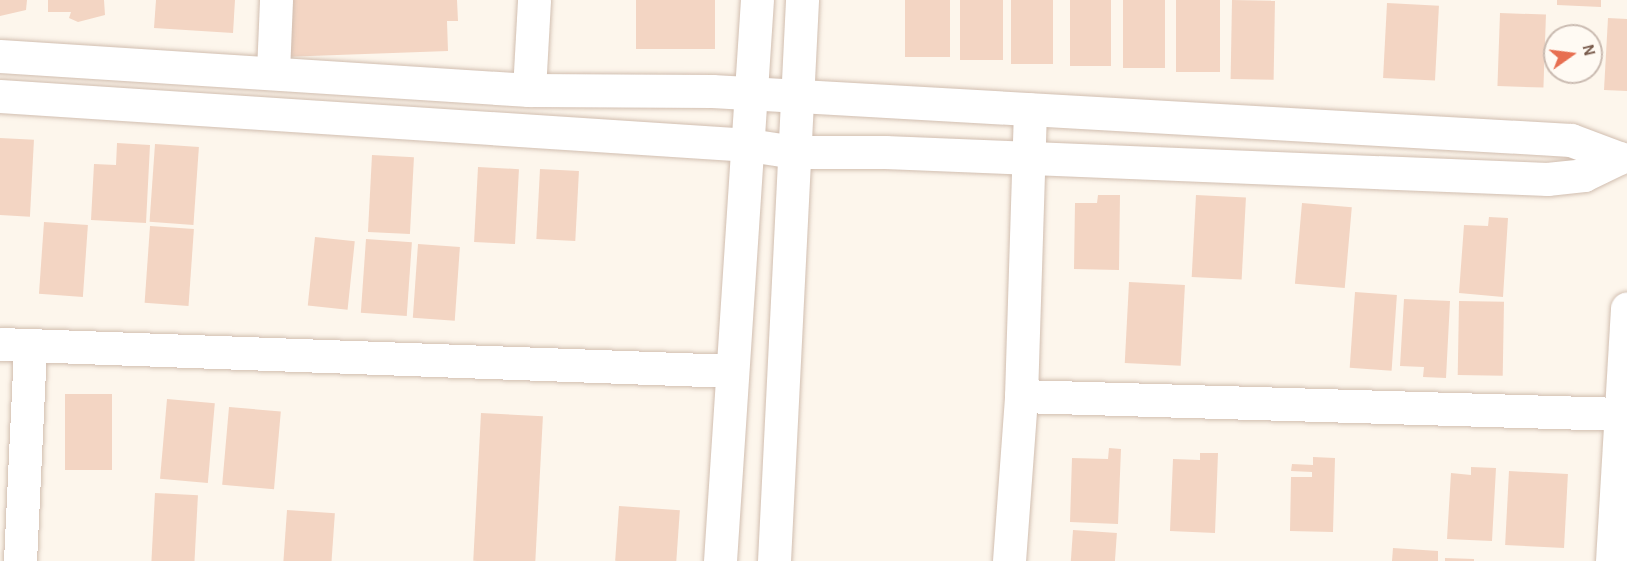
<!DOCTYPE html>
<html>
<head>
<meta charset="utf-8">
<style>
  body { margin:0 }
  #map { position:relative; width:1627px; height:561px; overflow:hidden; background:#fdf6ec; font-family:"Alegreya Sans",sans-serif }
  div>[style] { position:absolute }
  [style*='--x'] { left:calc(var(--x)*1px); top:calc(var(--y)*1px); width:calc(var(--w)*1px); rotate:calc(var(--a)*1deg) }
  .building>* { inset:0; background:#f3d5c3; transform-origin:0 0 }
  .roads { filter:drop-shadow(0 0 2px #d1beb0) drop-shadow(0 0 2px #d1beb0) }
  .street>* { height:33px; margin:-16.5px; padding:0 16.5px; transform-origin:16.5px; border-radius:16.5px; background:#fff }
  .secondary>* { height:33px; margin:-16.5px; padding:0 16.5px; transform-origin:16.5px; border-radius:16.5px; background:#fff }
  span { translate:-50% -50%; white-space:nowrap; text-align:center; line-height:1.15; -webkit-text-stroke:6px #fffaf3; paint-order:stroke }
  .north { position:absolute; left:1543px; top:24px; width:60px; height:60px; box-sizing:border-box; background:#fffaf3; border:2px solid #cabbb1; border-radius:50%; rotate:76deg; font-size:16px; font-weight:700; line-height:24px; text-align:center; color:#7a5c4d }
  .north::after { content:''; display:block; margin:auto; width:21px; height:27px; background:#e76f51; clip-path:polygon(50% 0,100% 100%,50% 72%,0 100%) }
</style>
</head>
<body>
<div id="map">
  <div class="building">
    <div style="clip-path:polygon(0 0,27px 0,26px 10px,0 16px)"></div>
    <div style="clip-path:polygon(48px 0,104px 0,105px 15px,78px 22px,69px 18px,71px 12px,48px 12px)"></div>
    <div style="clip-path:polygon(156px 0,235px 0,233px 33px,154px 28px)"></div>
    <div style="clip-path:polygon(280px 0,457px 0,458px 21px,447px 21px,448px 51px,282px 57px)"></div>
    <div style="left:636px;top:0;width:79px;height:49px"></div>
    <div style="left:905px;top:0;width:45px;height:57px"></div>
    <div style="left:960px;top:0;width:43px;height:60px"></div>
    <div style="left:1011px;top:0;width:42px;height:64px"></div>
    <div style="left:1070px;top:0;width:41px;height:66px"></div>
    <div style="left:1123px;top:0;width:42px;height:68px"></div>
    <div style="left:1176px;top:0;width:44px;height:72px"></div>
    <div style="left:1232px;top:0;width:43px;height:79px;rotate:1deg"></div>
    <div style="clip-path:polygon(1557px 0,1601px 0,1601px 7px,1557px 5px)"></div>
    <div style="left:1387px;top:3px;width:52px;height:75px;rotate:3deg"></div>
    <div style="left:1500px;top:13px;width:46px;height:73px;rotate:2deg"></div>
    <div style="clip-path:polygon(1608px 18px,1627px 19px,1627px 91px,1604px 90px)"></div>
    <div style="left:0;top:138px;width:34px;height:77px;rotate:3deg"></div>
    <div style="clip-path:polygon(117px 143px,150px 145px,146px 223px,91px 220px,94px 164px,116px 165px)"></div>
    <div style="left:155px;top:144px;width:44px;height:78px;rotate:4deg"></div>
    <div style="left:372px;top:155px;width:42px;height:77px;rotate:3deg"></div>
    <div style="left:478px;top:167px;width:41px;height:75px;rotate:3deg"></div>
    <div style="left:540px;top:169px;width:39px;height:70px;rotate:3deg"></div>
    <div style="clip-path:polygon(1098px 195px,1120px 195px,1119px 270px,1074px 269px,1075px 203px,1097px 203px)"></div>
    <div style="left:1196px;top:195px;width:50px;height:82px;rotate:3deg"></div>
    <div style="left:1302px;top:203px;width:50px;height:81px;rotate:5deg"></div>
    <div style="clip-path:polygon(1489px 217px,1508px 218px,1503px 297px,1459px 293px,1464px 225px,1488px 226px)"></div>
    <div style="left:44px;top:222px;width:44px;height:72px;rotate:4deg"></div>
    <div style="left:150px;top:226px;width:44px;height:77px;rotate:4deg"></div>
    <div style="left:315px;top:237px;width:40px;height:69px;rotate:6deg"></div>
    <div style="left:366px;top:239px;width:46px;height:74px;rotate:4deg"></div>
    <div style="left:418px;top:244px;width:42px;height:74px;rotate:4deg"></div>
    <div style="left:1129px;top:282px;width:56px;height:81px;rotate:3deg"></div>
    <div style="left:1355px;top:292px;width:42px;height:76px;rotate:4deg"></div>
    <div style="clip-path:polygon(1404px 299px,1450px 301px,1446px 378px,1423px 377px,1424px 367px,1400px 366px)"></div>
    <div style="left:1459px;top:301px;width:45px;height:74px;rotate:1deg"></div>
    <div style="left:112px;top:394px;width:76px;height:47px;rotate:90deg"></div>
    <div style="left:167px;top:399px;width:48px;height:80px;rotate:5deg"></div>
    <div style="left:229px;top:407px;width:52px;height:78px;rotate:5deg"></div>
    <div style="left:481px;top:413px;width:62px;height:148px;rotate:3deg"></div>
    <div style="clip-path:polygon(1109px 448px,1121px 449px,1118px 524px,1070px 522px,1072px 458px,1108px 459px)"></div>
    <div style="clip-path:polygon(1200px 453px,1218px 453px,1215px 533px,1170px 531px,1173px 459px,1200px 460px)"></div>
    <div style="clip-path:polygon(1313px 457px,1335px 458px,1333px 532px,1290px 531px,1291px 477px,1312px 477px,1312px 472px,1291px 471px,1292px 464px,1313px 465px)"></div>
    <div style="clip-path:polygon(1471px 467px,1496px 468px,1492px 541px,1447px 539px,1451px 473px,1471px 475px)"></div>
    <div style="left:1509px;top:471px;width:59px;height:74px;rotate:3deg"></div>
    <div style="left:155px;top:493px;width:43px;height:68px;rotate:3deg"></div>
    <div style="left:619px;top:506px;width:61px;height:55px;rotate:4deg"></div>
    <div style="left:287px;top:510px;width:48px;height:51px;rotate:4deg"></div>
    <div style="left:1073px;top:530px;width:44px;height:31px;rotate:4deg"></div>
    <div style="clip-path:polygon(1393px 548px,1438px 551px,1438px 561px,1392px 561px)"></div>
    <div style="clip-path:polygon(1445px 558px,1474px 559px,1474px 561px,1445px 561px)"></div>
  </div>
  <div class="roads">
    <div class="street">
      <div style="--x:273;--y:72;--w:72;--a:-87.6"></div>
      <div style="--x:529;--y:90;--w:90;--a:-86.8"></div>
      <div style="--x:0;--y:344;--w:732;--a:2.11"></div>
      <div style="--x:1021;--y:396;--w:601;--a:1.72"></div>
      <div style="--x:20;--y:561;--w:216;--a:-87.3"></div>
      <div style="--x:720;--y:561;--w:562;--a:-86.23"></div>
      <div style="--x:774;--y:561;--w:562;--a:-87.14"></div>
      <div style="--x:1009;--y:561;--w:165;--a:-85.8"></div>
      <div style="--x:1021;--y:396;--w:287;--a:-88.2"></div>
      <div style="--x:1612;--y:561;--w:253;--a:-86.6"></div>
    </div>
    <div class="secondary">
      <div style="--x:0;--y:56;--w:530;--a:3.68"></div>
      <div style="--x:529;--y:90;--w:183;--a:0.3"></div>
      <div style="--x:712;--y:91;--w:860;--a:3.26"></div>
      <div style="--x:1571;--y:140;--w:51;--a:20.6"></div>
      <div style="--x:0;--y:96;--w:751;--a:3.74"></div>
      <div style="--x:749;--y:145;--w:46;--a:8.8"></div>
      <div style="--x:794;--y:152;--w:91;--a:0"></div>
      <div style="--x:885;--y:152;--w:663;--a:2.34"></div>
      <div style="--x:1547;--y:179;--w:37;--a:-6"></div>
      <div style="--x:1584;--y:175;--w:39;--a:-26"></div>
    </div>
  </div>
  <div class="north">N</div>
</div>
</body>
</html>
